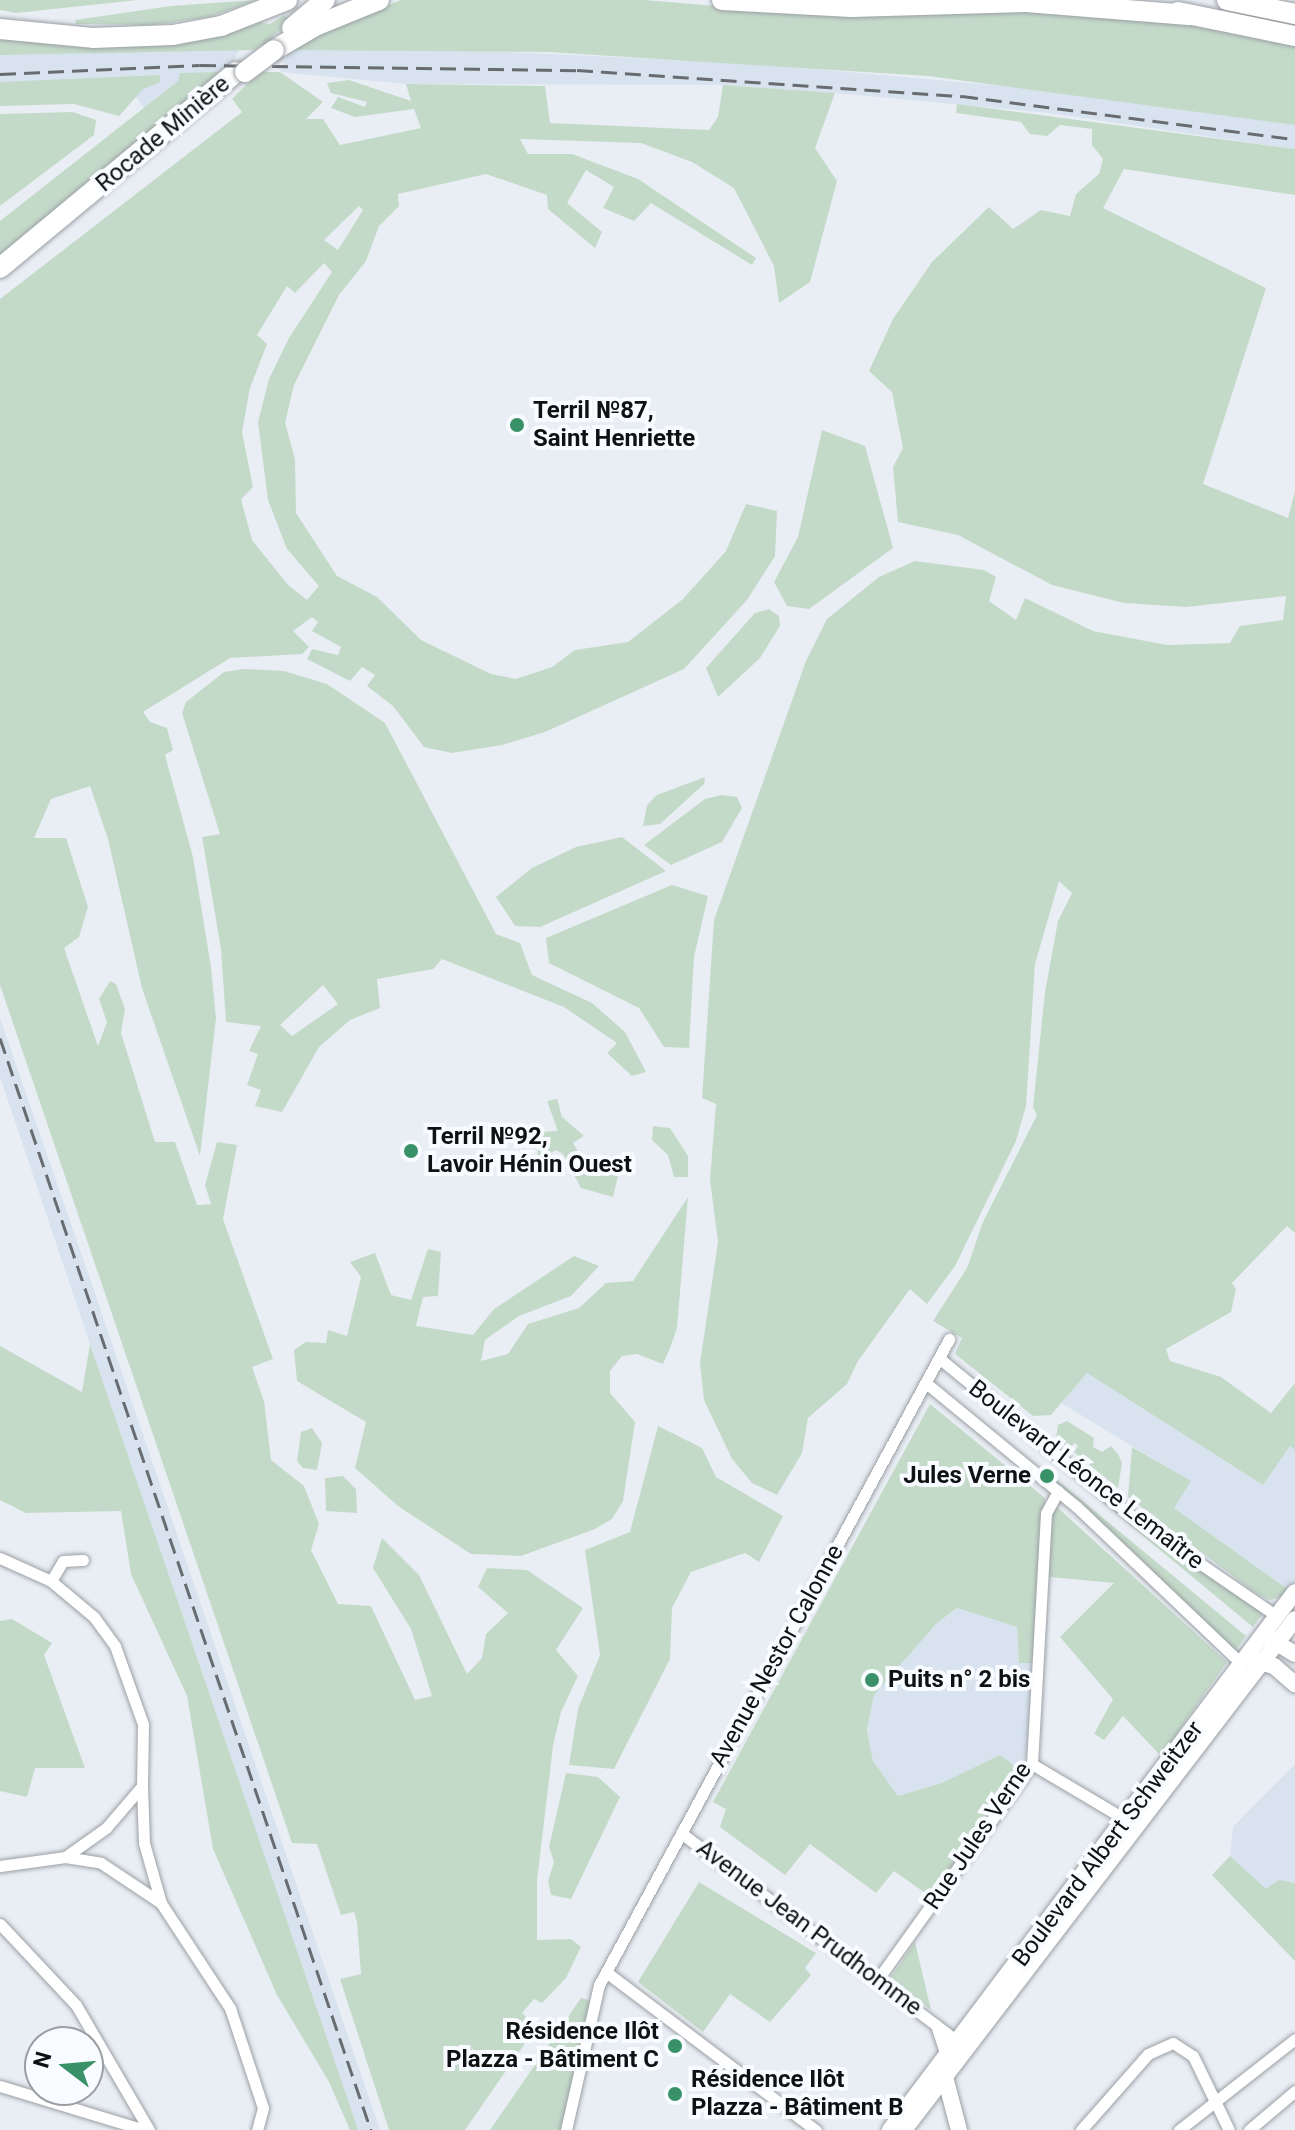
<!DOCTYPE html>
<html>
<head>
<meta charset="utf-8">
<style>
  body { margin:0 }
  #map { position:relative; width:1295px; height:2130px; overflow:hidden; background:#e9eef4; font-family:Roboto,sans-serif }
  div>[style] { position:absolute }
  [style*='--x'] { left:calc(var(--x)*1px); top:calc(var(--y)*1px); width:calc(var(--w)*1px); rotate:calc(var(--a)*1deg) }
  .built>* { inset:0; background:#d8e3ef }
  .green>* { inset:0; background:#c4dac9 }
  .roads { filter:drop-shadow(0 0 2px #9ba0a5) drop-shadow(0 0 2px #9ba0a5) }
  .street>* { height:11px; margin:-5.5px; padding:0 5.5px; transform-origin:5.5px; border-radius:5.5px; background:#fff }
  .secondary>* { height:16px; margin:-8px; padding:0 8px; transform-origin:8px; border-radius:8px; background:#fff }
  .highway>* { height:20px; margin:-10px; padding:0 10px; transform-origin:10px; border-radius:10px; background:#fff }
  .rail>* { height:3px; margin-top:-1.5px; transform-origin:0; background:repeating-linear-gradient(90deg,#686b6f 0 16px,transparent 0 24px) }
  .bridges { filter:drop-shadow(0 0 2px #9ba0a5) drop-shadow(0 0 2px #9ba0a5) }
  .highway-bridge>* { height:20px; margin:-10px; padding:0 10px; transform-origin:10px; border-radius:10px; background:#fff }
  .dots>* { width:22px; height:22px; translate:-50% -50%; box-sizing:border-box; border:4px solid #f8fbff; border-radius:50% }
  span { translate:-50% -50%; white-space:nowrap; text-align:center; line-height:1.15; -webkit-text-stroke:8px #f8fbff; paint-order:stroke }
  .street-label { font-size:24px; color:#0f1113 }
  .poi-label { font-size:24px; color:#0f1113; font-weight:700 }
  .left { translate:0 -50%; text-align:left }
  .right { translate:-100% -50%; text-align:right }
  .north { position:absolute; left:24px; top:2026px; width:80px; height:80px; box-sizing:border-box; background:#f8fbff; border:2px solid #9b9da1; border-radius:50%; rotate:286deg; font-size:22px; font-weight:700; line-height:32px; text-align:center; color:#0f1113 }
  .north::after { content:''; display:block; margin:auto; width:28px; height:36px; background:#389167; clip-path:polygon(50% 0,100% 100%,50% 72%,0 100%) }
</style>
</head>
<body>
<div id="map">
  <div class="built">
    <div style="clip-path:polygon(219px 47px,239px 50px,228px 72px,171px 86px,144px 108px,136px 97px,0 101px,0 54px)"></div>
    <div style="clip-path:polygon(421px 48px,759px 64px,1049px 90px,1295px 125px,1295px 149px,1049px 113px,835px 93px,723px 85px,406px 84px,280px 72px,290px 50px)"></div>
    <div style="clip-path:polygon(0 1018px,88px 1273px,380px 2130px,358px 2130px,90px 1344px,0 1077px)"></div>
    <div style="clip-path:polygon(1087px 1373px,1263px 1485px,1290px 1446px,1295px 1450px,1295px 1582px,1289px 1590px,1173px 1508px,1190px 1481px,1061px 1403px)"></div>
    <div style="clip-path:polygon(958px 1608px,1017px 1627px,1019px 1662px,1033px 1663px,1027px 1753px,1020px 1770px,1000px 1756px,942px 1783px,898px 1796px,873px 1762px,867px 1730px,874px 1695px,936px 1624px)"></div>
    <div style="clip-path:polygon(1295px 1764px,1295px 1961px,1212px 1875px,1230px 1856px,1233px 1827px)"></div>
  </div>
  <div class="green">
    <div style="clip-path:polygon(0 0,138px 0,16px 13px,0 10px)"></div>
    <div style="clip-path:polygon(257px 0,209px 17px,153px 25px,76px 24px,75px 20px,171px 6px)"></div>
    <div style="clip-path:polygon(401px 0,644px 0,791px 12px,997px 10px,1186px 23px,1295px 45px,1295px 125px,928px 76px,548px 52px,290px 50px,317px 34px)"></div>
    <div style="clip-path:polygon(284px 15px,292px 21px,255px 50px,0 55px,0 37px,81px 46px,165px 45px,257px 22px,270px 24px)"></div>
    <div style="clip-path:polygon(228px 72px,0 258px,0 221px,178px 81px,180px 73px)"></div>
    <div style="clip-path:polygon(evenodd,259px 72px,280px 72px,323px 102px,306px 119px,323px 119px,340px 145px,421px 128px,414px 109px,355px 117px,331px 108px,338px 97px,365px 107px,367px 102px,331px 93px,327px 83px,349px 80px,411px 101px,406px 84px,545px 86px,550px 123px,709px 130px,718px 117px,723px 85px,835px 93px,815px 148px,837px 181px,810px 282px,779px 303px,774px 266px,734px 188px,692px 162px,641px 143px,520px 139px,528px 154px,572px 154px,638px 179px,756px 258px,752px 265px,651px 203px,634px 221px,603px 208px,614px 187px,586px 170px,567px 203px,602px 232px,595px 248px,548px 209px,547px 195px,486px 174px,398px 194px,399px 206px,379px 226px,366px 261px,339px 295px,294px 385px,285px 423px,295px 459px,296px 513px,337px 576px,377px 597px,421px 640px,491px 674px,516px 679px,552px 667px,575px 650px,628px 642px,683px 599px,726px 551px,746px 504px,777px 511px,775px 556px,747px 600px,684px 669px,545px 732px,502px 745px,452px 753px,424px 747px,393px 706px,367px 686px,375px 675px,362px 667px,350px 681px,307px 659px,312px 649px,338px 655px,341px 647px,312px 631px,318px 622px,312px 617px,293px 631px,309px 647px,302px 654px,230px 658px,143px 712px,150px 722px,167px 728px,173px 750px,165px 755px,193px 857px,211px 967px,216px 1018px,200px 1156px,142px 988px,108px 839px,90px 786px,51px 799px,34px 838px,66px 838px,88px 907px,79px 937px,64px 948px,98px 1046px,107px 1022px,99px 999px,110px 981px,116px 984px,125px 1009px,121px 1033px,155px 1142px,175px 1142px,197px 1205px,211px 1204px,205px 1185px,217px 1142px,237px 1145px,223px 1219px,273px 1359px,252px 1367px,264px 1401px,271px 1460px,304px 1486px,319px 1524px,311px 1550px,338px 1604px,371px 1606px,415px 1700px,432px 1696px,411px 1629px,373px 1568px,382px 1538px,419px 1575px,467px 1674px,482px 1658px,486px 1634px,508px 1613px,478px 1587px,487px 1568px,527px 1570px,583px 1608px,556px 1650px,578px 1676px,561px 1712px,553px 1746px,537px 1881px,537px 1940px,571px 1939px,581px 1947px,566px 1978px,542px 2003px,534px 1999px,522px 2013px,537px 2026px,465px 2130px,389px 2130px,340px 1979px,361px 1974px,357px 1922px,354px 1912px,341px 1915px,317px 1844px,292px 1843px,0 985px,0 299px,242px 112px,232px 99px,259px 72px,359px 206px,363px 210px,338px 250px,324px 240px,359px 206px,259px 72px,324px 263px,332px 272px,289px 338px,269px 379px,258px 422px,268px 500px,287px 549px,319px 586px,307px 600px,288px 585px,252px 540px,241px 499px,253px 487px,242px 432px,250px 388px,267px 344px,257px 335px,287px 286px,295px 293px,324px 263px)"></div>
    <div style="clip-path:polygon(160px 75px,160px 82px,143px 89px,119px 116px,74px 104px,0 106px,0 82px)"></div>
    <div style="clip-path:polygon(957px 104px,1295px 149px,1295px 195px,1124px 169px,1103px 208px,1266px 288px,1203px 484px,1288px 518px,1295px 491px,1295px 1233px,1287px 1226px,1232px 1283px,1236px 1289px,1231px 1312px,1166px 1349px,1170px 1361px,1221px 1377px,1271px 1413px,1295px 1383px,1295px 1450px,1290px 1446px,1263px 1485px,1087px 1373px,1051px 1415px,1033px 1416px,955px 1354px,962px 1338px,933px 1321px,967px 1268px,983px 1222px,1037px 1115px,1033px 1107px,1045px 992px,1058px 921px,1072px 893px,1059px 881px,1035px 964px,1026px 1106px,1016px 1141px,955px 1266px,927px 1304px,910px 1289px,858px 1361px,847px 1384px,808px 1418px,802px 1453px,777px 1495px,752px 1483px,732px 1459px,704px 1400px,700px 1363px,718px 1242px,710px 1180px,716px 1104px,702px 1098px,714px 920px,806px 661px,827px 619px,879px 577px,915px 561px,984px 570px,996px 577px,989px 601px,1016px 620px,1025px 598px,1093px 631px,1167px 645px,1230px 643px,1240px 626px,1283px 620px,1286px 596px,1186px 607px,1124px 603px,1052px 585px,958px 535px,898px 522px,893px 467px,903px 448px,892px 392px,869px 371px,893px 319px,932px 262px,989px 207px,1013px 229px,1041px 210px,1070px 216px,1076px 194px,1099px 174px,1103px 159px,1092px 145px,1092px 129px,1060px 125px,1047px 136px,1030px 134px,1021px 122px,956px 113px)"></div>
    <div style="clip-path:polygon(73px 112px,96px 120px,94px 135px,0 206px,0 114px)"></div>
    <div style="clip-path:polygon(822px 430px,865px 446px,893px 548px,809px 609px,787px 606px,774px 582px,798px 537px)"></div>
    <div style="clip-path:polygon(769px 609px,779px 616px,780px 626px,760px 658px,718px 697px,706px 668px,755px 613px)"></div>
    <div style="clip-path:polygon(evenodd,244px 669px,284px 671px,327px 684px,385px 723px,496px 934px,520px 943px,532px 975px,592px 1003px,625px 1032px,646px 1072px,632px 1076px,607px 1053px,617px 1043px,564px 1007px,442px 959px,433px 969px,377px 979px,380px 1008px,350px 1020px,319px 1047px,282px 1112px,255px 1106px,261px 1090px,247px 1085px,258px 1054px,249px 1051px,261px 1026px,226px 1022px,221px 949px,202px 837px,220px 834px,182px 713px,186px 702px,224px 672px,244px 669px,323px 985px,338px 1004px,292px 1036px,280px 1025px,323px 985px)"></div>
    <div style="clip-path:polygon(705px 777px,704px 784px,660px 824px,643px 826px,647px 805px,657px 795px)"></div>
    <div style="clip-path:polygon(722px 795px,737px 797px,742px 808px,722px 842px,671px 865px,644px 845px,705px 799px)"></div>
    <div style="clip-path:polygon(622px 837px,666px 871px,540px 927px,515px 926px,496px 897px,532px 868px,576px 847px)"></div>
    <div style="clip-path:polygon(672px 885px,708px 896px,694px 957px,689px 1048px,664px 1047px,639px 1008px,549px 963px,546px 938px)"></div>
    <div style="clip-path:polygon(557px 1099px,562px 1117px,584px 1136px,573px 1143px,582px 1158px,619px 1172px,613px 1197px,581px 1188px,563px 1154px,556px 1150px,538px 1161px,537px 1132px,558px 1131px,547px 1101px)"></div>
    <div style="clip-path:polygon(653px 1126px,670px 1128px,688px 1156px,688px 1177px,674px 1177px,668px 1155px,652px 1140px)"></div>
    <div style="clip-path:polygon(688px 1197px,677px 1328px,670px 1348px,663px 1364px,637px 1354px,622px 1356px,610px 1371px,610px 1393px,635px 1422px,623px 1501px,612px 1519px,595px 1529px,521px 1556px,471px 1554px,398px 1506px,355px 1468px,366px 1422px,297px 1381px,294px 1350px,306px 1342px,326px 1343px,328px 1330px,347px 1336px,361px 1277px,350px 1262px,375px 1253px,391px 1295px,411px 1300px,428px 1249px,441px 1252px,438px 1296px,423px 1297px,416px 1326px,473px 1335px,494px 1309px,574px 1256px,599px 1266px,571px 1296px,519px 1316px,485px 1340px,481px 1361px,508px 1354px,528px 1324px,579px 1308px,606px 1283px,633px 1281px)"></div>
    <div style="clip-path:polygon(90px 1344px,348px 2100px,358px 2130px,350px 2130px,329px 2082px,277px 1995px,213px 1849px,187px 1696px,131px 1574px,121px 1511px,26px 1513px,0 1500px,0 1346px,82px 1392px)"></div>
    <div style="clip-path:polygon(930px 1404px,1045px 1498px,1033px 1663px,1019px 1663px,1017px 1627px,957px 1608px,936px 1624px,874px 1695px,867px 1730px,873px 1761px,898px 1796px,942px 1783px,1000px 1755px,1020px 1770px,931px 1897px,894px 1871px,876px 1893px,810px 1844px,785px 1875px,720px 1827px,726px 1809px,713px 1802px)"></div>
    <div style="clip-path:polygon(1067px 1421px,1094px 1438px,1093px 1447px,1102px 1452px,1111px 1446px,1118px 1454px,1122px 1463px,1118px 1488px,1074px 1452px,1078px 1446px,1075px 1443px,1069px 1448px,1056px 1438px,1058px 1425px)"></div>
    <div style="clip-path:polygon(658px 1426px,702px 1448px,716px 1477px,783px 1516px,759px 1562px,745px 1553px,691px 1572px,672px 1608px,670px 1659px,614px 1769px,569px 1765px,578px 1709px,600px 1655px,585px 1550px,630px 1532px)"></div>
    <div style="clip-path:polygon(312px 1428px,322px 1443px,317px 1470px,303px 1468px,297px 1461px,301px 1432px)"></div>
    <div style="clip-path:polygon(1036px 1441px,1263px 1613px,1253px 1627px,1033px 1445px)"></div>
    <div style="clip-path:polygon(1132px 1447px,1191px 1481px,1174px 1508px,1289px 1590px,1284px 1596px,1270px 1600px,1257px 1594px,1128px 1497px)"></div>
    <div style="clip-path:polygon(343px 1476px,356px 1489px,357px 1513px,326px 1511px,325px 1478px)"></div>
    <div style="clip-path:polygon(1056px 1479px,1246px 1636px,1235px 1651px,1053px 1483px)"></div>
    <div style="clip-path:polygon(1057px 1507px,1227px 1662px,1161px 1756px,1123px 1716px,1104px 1740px,1094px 1734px,1113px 1699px,1060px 1637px,1114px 1583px,1049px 1577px,1049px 1514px)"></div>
    <div style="clip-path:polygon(12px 1619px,52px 1643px,44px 1655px,85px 1768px,35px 1768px,27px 1797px,0 1791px,0 1621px)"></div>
    <div style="clip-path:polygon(566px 1773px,598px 1777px,620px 1797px,571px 1899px,551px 1895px,548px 1881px,554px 1862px,549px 1847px)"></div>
    <div style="clip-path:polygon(1230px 1856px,1266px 1889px,1279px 1880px,1295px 1883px,1295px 1961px,1212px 1875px)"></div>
    <div style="clip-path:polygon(699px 1882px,816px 1953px,805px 1968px,811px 1975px,770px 2022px,730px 1994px,703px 2032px,638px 1982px)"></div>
    <div style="clip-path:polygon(915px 1942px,931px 2010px,891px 1977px)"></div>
    <div style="clip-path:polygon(581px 1998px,592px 2001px,561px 2130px,490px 2130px)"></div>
  </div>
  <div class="roads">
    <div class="street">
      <div style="--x:939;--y:1358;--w:254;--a:39.4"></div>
      <div style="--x:1135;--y:1519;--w:170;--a:34.4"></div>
      <div style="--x:926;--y:1383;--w:195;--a:39.4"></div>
      <div style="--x:1077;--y:1507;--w:225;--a:43.6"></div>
      <div style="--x:0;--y:1558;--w:56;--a:24.3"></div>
      <div style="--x:51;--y:1581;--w:56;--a:39.9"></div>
      <div style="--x:94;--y:1617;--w:36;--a:54"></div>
      <div style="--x:115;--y:1646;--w:83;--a:70.3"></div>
      <div style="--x:143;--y:1724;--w:62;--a:90.9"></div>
      <div style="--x:142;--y:1786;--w:55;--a:130.6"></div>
      <div style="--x:106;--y:1828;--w:50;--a:144.7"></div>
      <div style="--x:51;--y:1581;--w:23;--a:-59"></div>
      <div style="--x:63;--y:1561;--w:20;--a:-3"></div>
      <div style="--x:1032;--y:1764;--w:112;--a:30.7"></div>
      <div style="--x:142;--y:1786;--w:57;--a:88"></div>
      <div style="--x:144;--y:1843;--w:62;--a:74.2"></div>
      <div style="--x:161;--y:1903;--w:126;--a:56.7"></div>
      <div style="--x:230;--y:2008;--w:105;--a:71.7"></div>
      <div style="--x:263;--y:2108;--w:23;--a:105"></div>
      <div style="--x:681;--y:1833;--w:346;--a:37"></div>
      <div style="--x:0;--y:1866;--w:66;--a:-7.9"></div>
      <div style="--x:65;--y:1857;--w:36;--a:9"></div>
      <div style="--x:101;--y:1863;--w:72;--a:33.7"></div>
      <div style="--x:0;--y:1924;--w:111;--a:46.8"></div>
      <div style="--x:76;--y:2005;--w:145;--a:59.7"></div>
      <div style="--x:606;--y:1972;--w:263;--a:37"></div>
      <div style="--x:878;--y:1979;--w:264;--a:-54.4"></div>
      <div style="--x:1032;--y:1764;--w:251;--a:-86.8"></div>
      <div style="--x:1046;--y:1513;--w:25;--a:-61"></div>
      <div style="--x:936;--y:2025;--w:33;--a:72"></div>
      <div style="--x:0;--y:2086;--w:152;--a:16.9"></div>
      <div style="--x:566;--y:2130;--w:149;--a:-77.2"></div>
      <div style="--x:599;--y:1985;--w:735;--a:-61.55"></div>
      <div style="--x:1081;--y:2130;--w:101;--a:-48.6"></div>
      <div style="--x:1148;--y:2054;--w:27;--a:-24"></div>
      <div style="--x:1173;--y:2043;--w:24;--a:33"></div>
      <div style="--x:1193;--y:2056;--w:82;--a:64.1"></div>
      <div style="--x:1179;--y:2130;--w:147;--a:-38.1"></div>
      <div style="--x:1249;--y:2130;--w:60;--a:-40.3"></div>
    </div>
    <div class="secondary">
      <div style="--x:1270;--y:1639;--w:29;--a:31"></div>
      <div style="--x:1254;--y:1660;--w:21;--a:17"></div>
      <div style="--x:1274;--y:1666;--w:28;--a:41"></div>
      <div style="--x:945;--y:2077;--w:55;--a:75.2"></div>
      <div style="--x:890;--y:2130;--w:673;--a:-53.03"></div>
      <div style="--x:904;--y:2130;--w:643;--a:-52.58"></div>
    </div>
    <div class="highway">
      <div style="--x:722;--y:0;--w:129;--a:3.1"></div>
      <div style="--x:851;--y:7;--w:175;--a:-1.6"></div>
      <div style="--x:1026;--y:2;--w:163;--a:4.6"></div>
      <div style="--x:1227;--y:0;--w:69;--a:11.6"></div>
      <div style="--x:1178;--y:12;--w:119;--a:11.6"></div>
      <div style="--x:292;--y:28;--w:43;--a:-40.3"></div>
      <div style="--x:0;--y:29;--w:93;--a:5.5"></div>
      <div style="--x:93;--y:38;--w:80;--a:-2.1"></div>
      <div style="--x:173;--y:35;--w:49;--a:-10.6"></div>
      <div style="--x:221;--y:26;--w:71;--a:-21.5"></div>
      <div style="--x:274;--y:50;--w:48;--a:-30.3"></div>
      <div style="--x:315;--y:26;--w:69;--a:-22.1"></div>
      <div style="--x:0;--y:268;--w:307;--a:-39.7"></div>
    </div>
  </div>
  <div class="rail">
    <div style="--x:0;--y:74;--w:200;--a:-2.6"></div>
    <div style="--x:200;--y:65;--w:377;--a:0.8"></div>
    <div style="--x:577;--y:70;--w:386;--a:3.9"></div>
    <div style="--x:962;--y:96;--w:336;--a:7.4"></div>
    <div style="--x:0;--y:1038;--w:1153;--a:71.24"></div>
  </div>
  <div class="bridges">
    <div class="highway-bridge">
      <div style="--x:245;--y:72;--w:36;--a:-37"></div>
    </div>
  </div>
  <div class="dots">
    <div style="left:517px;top:425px;background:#389167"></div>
    <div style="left:411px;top:1151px;background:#389167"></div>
    <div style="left:1047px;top:1476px;background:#389167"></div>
    <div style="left:872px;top:1680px;background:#389167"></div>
    <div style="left:675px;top:2046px;background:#389167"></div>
    <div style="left:675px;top:2094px;background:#389167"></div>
  </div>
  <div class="street-label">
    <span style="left:163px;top:134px;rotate:-40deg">Rocade Minière</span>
    <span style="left:1086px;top:1475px;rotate:38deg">Boulevard Léonce Lemaître</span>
    <span style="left:777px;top:1656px;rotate:-61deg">Avenue Nestor Calonne</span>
    <span style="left:978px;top:1836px;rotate:-56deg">Rue Jules Verne</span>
    <span style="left:1108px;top:1844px;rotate:-53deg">Boulevard Albert Schweitzer</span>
    <span style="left:809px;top:1928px;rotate:37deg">Avenue Jean Prudhomme</span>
  </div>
  <div class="poi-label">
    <span class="left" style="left:533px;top:425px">Terril №87,<br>Saint Henriette</span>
    <span class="left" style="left:427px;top:1151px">Terril №92,<br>Lavoir Hénin Ouest</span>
    <span class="right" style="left:1031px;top:1476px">Jules Verne</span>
    <span class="left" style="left:888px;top:1680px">Puits n° 2 bis</span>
    <span class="right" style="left:659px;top:2046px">Résidence Ilôt<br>Plazza - Bâtiment C</span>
    <span class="left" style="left:691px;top:2094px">Résidence Ilôt<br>Plazza - Bâtiment B</span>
  </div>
  <div class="north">N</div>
</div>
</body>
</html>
